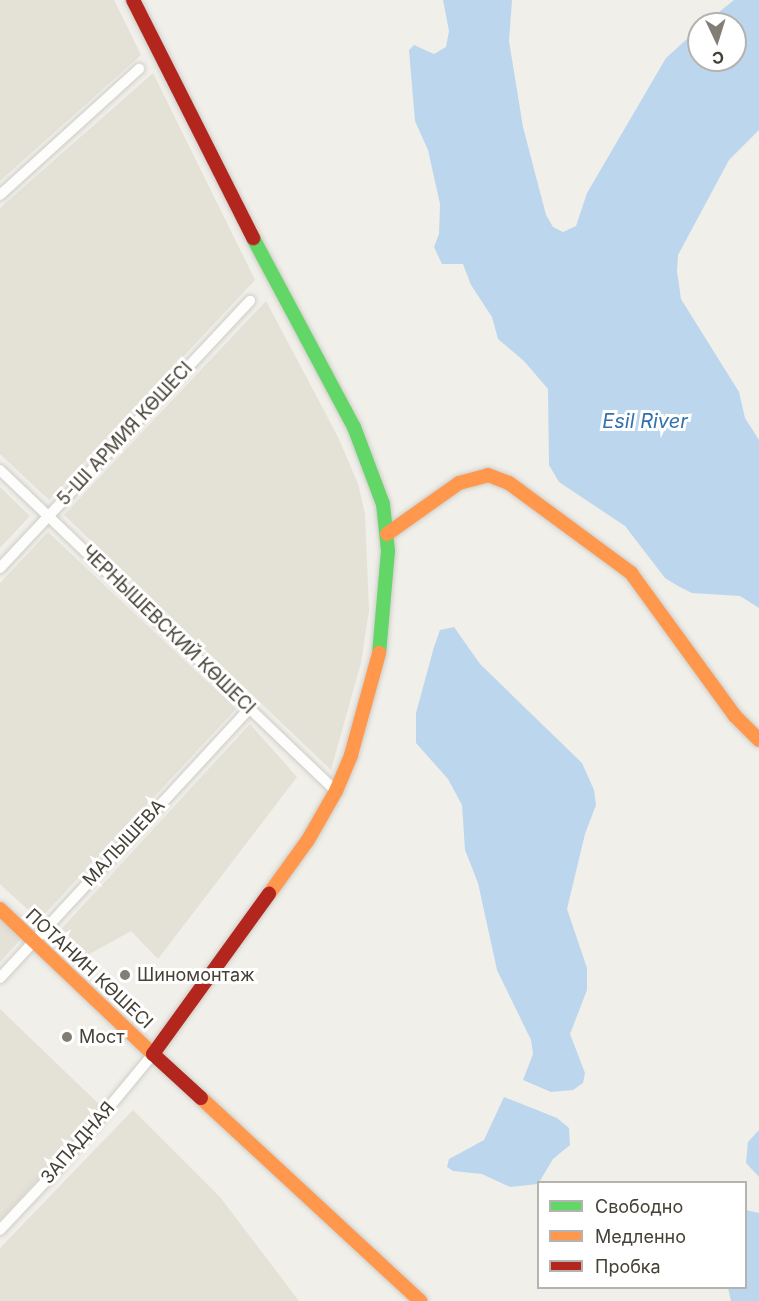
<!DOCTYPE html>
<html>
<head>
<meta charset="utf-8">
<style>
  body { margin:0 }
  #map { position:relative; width:759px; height:1301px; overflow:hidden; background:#f0efea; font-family:Inter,sans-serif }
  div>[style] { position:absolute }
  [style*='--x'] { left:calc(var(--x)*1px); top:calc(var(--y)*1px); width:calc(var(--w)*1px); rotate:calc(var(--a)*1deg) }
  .residential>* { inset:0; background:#e4e1d7 }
  .water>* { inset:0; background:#bcd6ed }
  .roads { filter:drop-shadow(0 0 2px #cecdc7) drop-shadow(0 0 2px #cecdc7) }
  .street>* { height:10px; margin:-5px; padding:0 5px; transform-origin:5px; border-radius:5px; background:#fdfdfc }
  .fast>* { height:14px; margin:-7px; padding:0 7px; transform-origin:7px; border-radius:7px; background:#63d668 }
  .slow>* { height:14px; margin:-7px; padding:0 7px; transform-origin:7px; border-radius:7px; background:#ff974d }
  .jam>* { height:14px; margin:-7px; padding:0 7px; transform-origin:7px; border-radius:7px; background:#b3261e }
  .dots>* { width:16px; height:16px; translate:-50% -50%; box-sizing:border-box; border:3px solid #fff; border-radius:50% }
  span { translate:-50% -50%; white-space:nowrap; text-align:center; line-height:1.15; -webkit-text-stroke:6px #fff; paint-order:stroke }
  .street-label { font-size:18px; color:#464136 }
  .poi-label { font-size:18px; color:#464136 }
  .left { translate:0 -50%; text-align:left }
  .water-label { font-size:20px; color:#3371ae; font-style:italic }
  .legend { position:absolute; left:537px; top:1181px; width:210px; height:108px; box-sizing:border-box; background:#fff; border:2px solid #b5b3af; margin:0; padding:8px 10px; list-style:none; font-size:18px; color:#464136 }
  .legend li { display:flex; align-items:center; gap:12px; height:30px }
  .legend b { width:30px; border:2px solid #b5b3af }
  .north { position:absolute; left:687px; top:12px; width:60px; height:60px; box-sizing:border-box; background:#fff; border:2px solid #b5b3af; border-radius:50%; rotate:176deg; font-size:16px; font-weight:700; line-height:24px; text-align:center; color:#464136 }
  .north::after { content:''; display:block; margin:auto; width:21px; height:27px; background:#827e75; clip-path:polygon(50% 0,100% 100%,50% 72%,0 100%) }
</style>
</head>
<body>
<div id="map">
  <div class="residential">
    <div style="clip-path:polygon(0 0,114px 0,141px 55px,0 181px)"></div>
    <div style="clip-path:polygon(153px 73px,255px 280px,49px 500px,0 454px,0 208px)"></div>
    <div style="clip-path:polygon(266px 301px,338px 437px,358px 484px,365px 514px,369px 611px,361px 663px,331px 770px,64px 515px)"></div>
    <div style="clip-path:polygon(0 487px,30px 516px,0 548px)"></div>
    <div style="clip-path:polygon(48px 532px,236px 709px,39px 920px,0 884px,0 583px)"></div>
    <div style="clip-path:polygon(250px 724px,297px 777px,158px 959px,131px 931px,86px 956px,53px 938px)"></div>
    <div style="clip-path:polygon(0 919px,21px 939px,0 962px)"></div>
    <div style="clip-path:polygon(0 1009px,104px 1109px,0 1220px)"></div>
    <div style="clip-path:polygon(133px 1110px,220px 1197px,299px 1301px,0 1301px,0 1248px)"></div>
  </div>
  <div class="water">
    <div style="clip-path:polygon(443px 0,512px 0,509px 41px,523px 127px,546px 215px,553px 227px,563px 232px,576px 226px,587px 193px,666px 58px,699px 28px,699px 60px,735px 60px,735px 24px,704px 24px,734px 0,759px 0,759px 130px,729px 160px,678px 255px,677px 271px,681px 299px,739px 392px,745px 418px,759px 440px,759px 608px,740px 596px,692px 593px,678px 586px,665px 578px,625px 526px,559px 482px,549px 465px,548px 389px,524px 361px,498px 339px,492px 317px,471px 285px,463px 264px,442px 264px,434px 247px,439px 234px,440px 204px,428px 150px,415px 121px,409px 50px,414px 45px,434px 54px,446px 47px,449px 31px)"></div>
    <div style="clip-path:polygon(454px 627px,480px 664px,582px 763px,594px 790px,596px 805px,585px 834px,567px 909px,587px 968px,587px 990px,570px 1034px,585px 1073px,583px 1083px,573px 1090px,551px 1092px,523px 1080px,533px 1054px,531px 1040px,497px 970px,478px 883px,465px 850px,462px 805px,448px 779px,416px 743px,416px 713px,434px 647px,440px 630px)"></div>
    <div style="clip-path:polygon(504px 1097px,557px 1118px,569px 1128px,570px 1145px,553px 1159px,538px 1184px,510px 1187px,482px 1174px,453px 1171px,447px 1167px,449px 1159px,484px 1140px)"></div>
    <div style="clip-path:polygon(759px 1130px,759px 1177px,746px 1163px,748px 1142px)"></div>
    <div style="clip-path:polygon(746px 1210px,759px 1213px,759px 1301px,731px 1301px,728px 1288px,746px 1288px)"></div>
  </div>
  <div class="roads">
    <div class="street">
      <div style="--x:0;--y:195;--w:188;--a:-42.2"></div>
      <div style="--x:0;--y:470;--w:465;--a:43.7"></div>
      <div style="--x:0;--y:568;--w:366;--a:-46.9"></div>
      <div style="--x:0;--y:978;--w:368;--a:-47.2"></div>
      <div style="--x:0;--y:1230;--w:89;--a:-46.8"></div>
      <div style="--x:61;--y:1165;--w:144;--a:-50.3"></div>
    </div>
    <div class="fast">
      <div style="--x:253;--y:238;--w:214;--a:61.9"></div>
      <div style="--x:354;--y:427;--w:82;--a:69.4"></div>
      <div style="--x:383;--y:504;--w:47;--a:83.9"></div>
      <div style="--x:388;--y:551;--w:102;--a:95"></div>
    </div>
    <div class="slow">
      <div style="--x:387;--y:534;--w:88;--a:-35.3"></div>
      <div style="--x:459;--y:483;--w:30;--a:-15"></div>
      <div style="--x:488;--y:475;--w:22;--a:21"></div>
      <div style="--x:509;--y:483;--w:152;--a:36.4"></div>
      <div style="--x:631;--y:573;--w:177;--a:54"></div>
      <div style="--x:735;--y:716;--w:34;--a:45"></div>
      <div style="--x:269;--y:894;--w:67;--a:-54.2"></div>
      <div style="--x:308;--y:840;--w:56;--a:-60.3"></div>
      <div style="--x:336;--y:791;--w:39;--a:-67"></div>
      <div style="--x:351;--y:755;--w:106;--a:-74.6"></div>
      <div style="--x:0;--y:909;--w:211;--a:43.5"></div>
      <div style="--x:201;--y:1098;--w:299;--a:42.8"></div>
    </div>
    <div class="jam">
      <div style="--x:133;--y:0;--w:267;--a:63.2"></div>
      <div style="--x:201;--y:1098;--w:65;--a:-137.5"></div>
      <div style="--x:153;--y:1054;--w:198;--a:-54.1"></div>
    </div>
  </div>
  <div class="dots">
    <div style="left:125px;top:975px;background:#827e75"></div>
    <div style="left:67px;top:1037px;background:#827e75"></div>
  </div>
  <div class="street-label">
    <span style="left:125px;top:434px;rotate:-47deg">5-ШІ АРМИЯ КӨШЕСІ</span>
    <span style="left:168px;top:630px;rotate:44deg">ЧЕРНЫШЕВСКИЙ КӨШЕСІ</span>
    <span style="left:124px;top:843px;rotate:-47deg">МАЛЫШЕВА</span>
    <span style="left:89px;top:969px;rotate:43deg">ПОТАНИН КӨШЕСІ</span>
    <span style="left:78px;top:1143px;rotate:-49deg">ЗАПАДНАЯ</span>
  </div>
  <div class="poi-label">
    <span class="left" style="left:137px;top:975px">Шиномонтаж</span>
    <span class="left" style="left:79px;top:1037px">Мост</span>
  </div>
  <div class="water-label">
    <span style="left:645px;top:421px">Esil River</span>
  </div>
  <ul class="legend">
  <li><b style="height:8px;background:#63d668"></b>Свободно</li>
  <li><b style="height:8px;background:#ff974d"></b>Медленно</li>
  <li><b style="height:8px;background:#b3261e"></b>Пробка</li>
  </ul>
  <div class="north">С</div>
</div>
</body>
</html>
